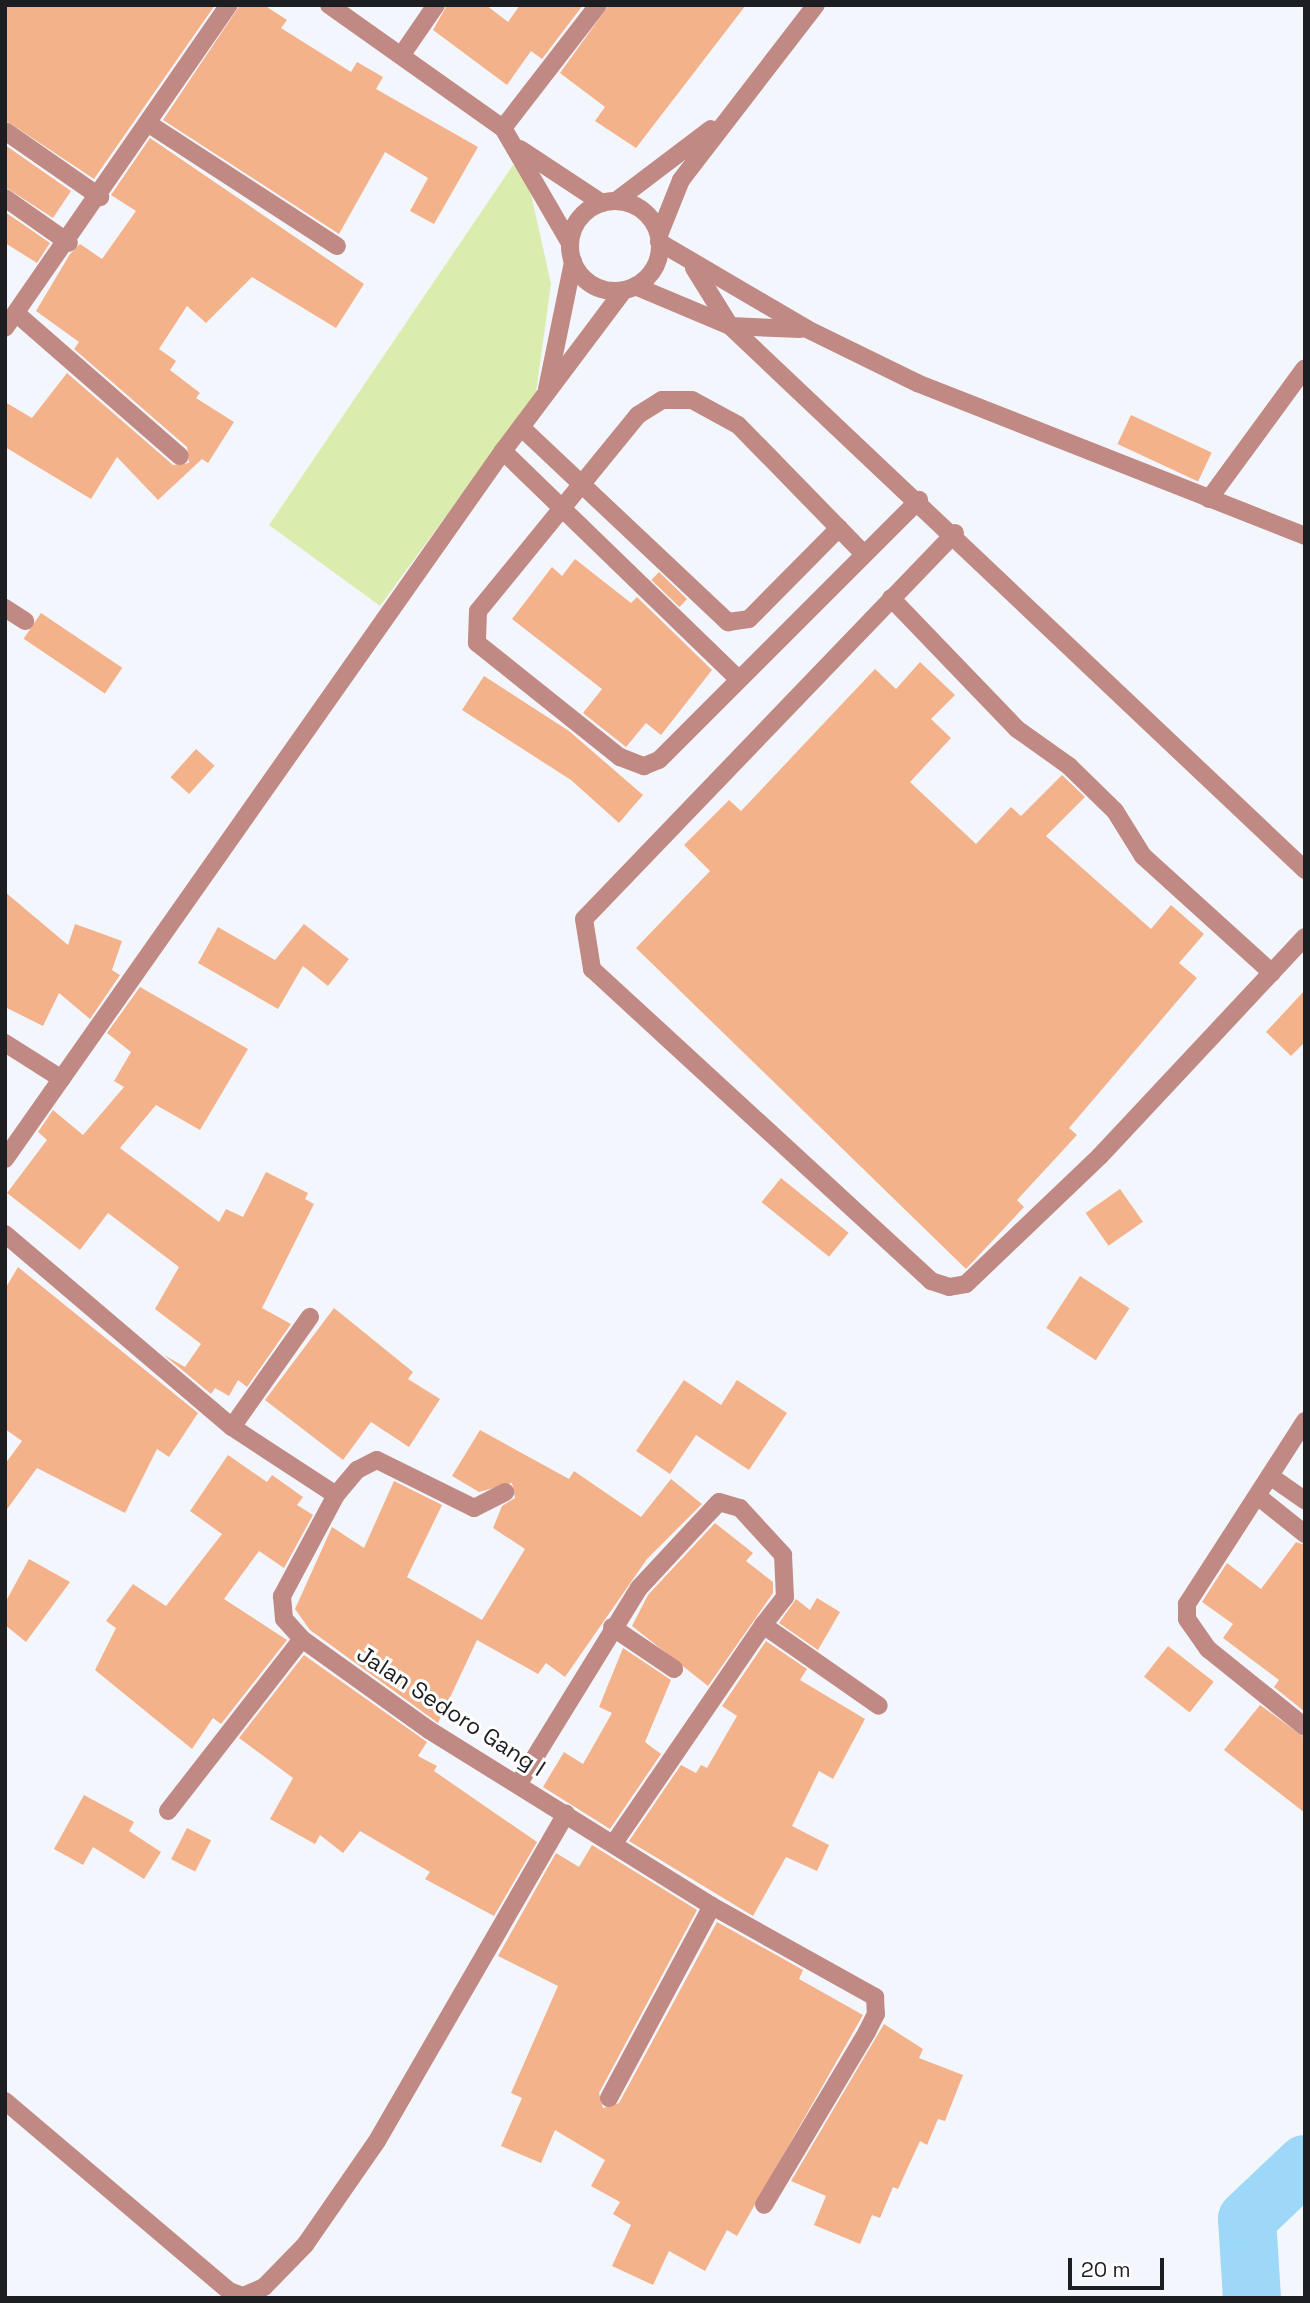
<!DOCTYPE html>
<html>
<head>
<meta charset="utf-8">
<style>
  body { margin:0 }
  #map { position:relative; width:1310px; height:2303px; overflow:hidden; background:#f4f6fd; font-family:"Space Grotesk",sans-serif }
  div>[style] { position:absolute }
  [style*='--x'] { left:calc(var(--x)*1px); top:calc(var(--y)*1px); width:calc(var(--w)*1px); rotate:calc(var(--a)*1deg) }
  .green>* { inset:0; background:#dbedae }
  .river>* { height:58px; margin:-29px; padding:0 29px; transform-origin:29px; border-radius:29px; background:#9dd8f8 }
  .building>* { inset:0; background:#f4b28b; transform-origin:0 0 }
  .minor>* { height:18px; margin:-9px; padding:0 9px; transform-origin:9px; border-radius:9px; background:#c08983 }
  .minor>.ring { margin:-9px; padding:0; box-sizing:content-box; background:none; border:18px solid #c08983; border-radius:50% }
  span { translate:-50% -50%; white-space:nowrap; text-align:center; line-height:1.15; -webkit-text-stroke:6px #fff; paint-order:stroke }
  .street-label { font-size:23px; color:#1d1e21 }
  .frame { position:absolute; inset:0; border:7px solid #1d1e21; pointer-events:none }
  .scale { position:absolute; left:1068px; top:2258px; width:96px; height:32px; box-sizing:border-box; border:4px solid #1d1e21; border-top:0; padding-left:9px; font-size:21px; line-height:24px; white-space:nowrap; color:#1d1e21; -webkit-text-stroke:5px #fff; paint-order:stroke }
</style>
</head>
<body>
<div id="map">
  <div class="green">
    <div style="clip-path:polygon(513px 165px,521px 168px,532px 198px,551px 284px,536px 393px,380px 606px,269px 525px)"></div>
  </div>
  <div class="river">
    <div style="--x:1252;--y:2298;--w:79;--a:-93.6"></div>
    <div style="--x:1247;--y:2219;--w:80;--a:-43.5"></div>
  </div>
  <div class="building">
    <div style="clip-path:polygon(5px 5px,215px 5px,94px 179px,5px 120px)"></div>
    <div style="clip-path:polygon(240px 5px,264px 5px,287px 20px,281px 28px,351px 72px,357px 62px,383px 77px,376px 89px,478px 147px,434px 224px,410px 211px,428px 178px,385px 152px,339px 234px,163px 120px)"></div>
    <div style="clip-path:polygon(447px 5px,486px 5px,508px 22px,520px 5px,583px 5px,542px 59px,531px 51px,507px 85px,433px 30px)"></div>
    <div style="clip-path:polygon(609px 5px,746px 5px,636px 148px,595px 121px,605px 107px,560px 73px)"></div>
    <div style="clip-path:polygon(150px 138px,364px 284px,336px 328px,252px 277px,206px 323px,187px 306px,159px 349px,176px 361px,170px 370px,200px 393px,196px 398px,234px 422px,208px 463px,202px 459px,158px 500px,117px 457px,91px 499px,5px 447px,5px 402px,32px 418px,67px 373px,173px 465px,189px 463px,187px 447px,74px 349px,79px 342px,36px 311px,70px 254px,80px 244px,102px 259px,136px 211px,111px 195px)"></div>
    <div style="clip-path:polygon(5px 145px,71px 191px,53px 218px,5px 187px)"></div>
    <div style="clip-path:polygon(5px 212px,50px 243px,37px 263px,5px 243px)"></div>
    <div style="left:1131px;top:415px;width:89px;height:32px;rotate:25deg"></div>
    <div style="clip-path:polygon(575px 559px,631px 603px,637px 597px,712px 670px,661px 735px,646px 723px,626px 747px,583px 713px,602px 689px,512px 619px,552px 567px,562px 576px)"></div>
    <div style="left:659px;top:572px;width:39px;height:11px;rotate:44deg"></div>
    <div style="left:41px;top:613px;width:98px;height:31px;rotate:34deg"></div>
    <div style="clip-path:polygon(920px 662px,955px 695px,931px 719px,951px 738px,910px 782px,976px 844px,1011px 807px,1021px 816px,1062px 775px,1085px 797px,1046px 836px,1151px 929px,1171px 905px,1204px 934px,1179px 963px,1197px 978px,1069px 1128px,1077px 1135px,1017px 1200px,1024px 1207px,966px 1269px,636px 948px,710px 871px,684px 845px,729px 800px,741px 811px,875px 669px,896px 689px)"></div>
    <div style="clip-path:polygon(484px 676px,569px 731px,643px 795px,619px 823px,571px 780px,462px 710px)"></div>
    <div style="left:196px;top:749px;width:25px;height:38px;rotate:42deg"></div>
    <div style="clip-path:polygon(5px 892px,68px 945px,75px 924px,122px 941px,112px 970px,120px 975px,90px 1019px,59px 993px,43px 1026px,5px 1007px)"></div>
    <div style="clip-path:polygon(304px 924px,349px 959px,328px 986px,303px 966px,278px 1009px,198px 963px,218px 927px,275px 960px)"></div>
    <div style="clip-path:polygon(140px 987px,248px 1049px,200px 1130px,156px 1105px,120px 1148px,219px 1222px,226px 1209px,243px 1217px,266px 1172px,308px 1193px,305px 1199px,314px 1204px,262px 1308px,291px 1324px,247px 1387px,238px 1380px,229px 1396px,215px 1388px,211px 1394px,164px 1355px,185px 1367px,201px 1344px,155px 1309px,179px 1267px,108px 1213px,80px 1250px,7px 1193px,47px 1140px,38px 1132px,53px 1110px,83px 1135px,124px 1087px,114px 1081px,131px 1052px,107px 1033px)"></div>
    <div style="clip-path:polygon(1305px 990px,1305px 1042px,1291px 1056px,1266px 1032px)"></div>
    <div style="left:781px;top:1178px;width:87px;height:31px;rotate:39deg"></div>
    <div style="left:1120px;top:1189px;width:40px;height:42px;rotate:55deg"></div>
    <div style="clip-path:polygon(18px 1267px,198px 1413px,169px 1457px,157px 1449px,125px 1513px,37px 1468px,5px 1512px,5px 1464px,22px 1441px,5px 1429px,5px 1289px)"></div>
    <div style="left:1080px;top:1276px;width:59px;height:62px;rotate:33deg"></div>
    <div style="clip-path:polygon(334px 1308px,413px 1372px,408px 1379px,440px 1399px,409px 1447px,371px 1422px,343px 1460px,265px 1400px)"></div>
    <div style="clip-path:polygon(684px 1380px,721px 1405px,737px 1380px,787px 1413px,749px 1470px,696px 1435px,670px 1474px,636px 1451px)"></div>
    <div style="clip-path:polygon(480px 1430px,569px 1479px,574px 1471px,641px 1517px,671px 1479px,702px 1504px,647px 1559px,565px 1677px,546px 1663px,538px 1674px,477px 1640px,438px 1723px,310px 1630px,295px 1609px,332px 1527px,364px 1548px,394px 1481px,442px 1505px,407px 1577px,482px 1620px,525px 1549px,493px 1528px,502px 1506px,515px 1498px,512px 1483px,479px 1492px,452px 1476px)"></div>
    <div style="clip-path:polygon(228px 1455px,267px 1482px,272px 1475px,303px 1497px,297px 1505px,313px 1515px,284px 1568px,259px 1551px,224px 1599px,287px 1640px,221px 1724px,213px 1718px,192px 1749px,95px 1670px,116px 1628px,106px 1621px,133px 1584px,166px 1606px,222px 1534px,190px 1511px)"></div>
    <div style="clip-path:polygon(715px 1523px,753px 1553px,746px 1561px,773px 1582px,773px 1593px,708px 1686px,632px 1626px,648px 1595px)"></div>
    <div style="clip-path:polygon(1296px 1542px,1305px 1545px,1305px 1712px,1274px 1687px,1279px 1680px,1223px 1638px,1233px 1624px,1202px 1602px,1227px 1563px,1261px 1589px)"></div>
    <div style="clip-path:polygon(29px 1559px,70px 1582px,26px 1642px,5px 1625px,5px 1603px)"></div>
    <div style="clip-path:polygon(817px 1598px,840px 1612px,818px 1650px,779px 1623px,796px 1599px,810px 1610px)"></div>
    <div style="clip-path:polygon(766px 1641px,807px 1669px,800px 1680px,865px 1719px,833px 1779px,819px 1771px,792px 1826px,829px 1845px,817px 1871px,786px 1857px,753px 1916px,629px 1841px,681px 1765px,696px 1773px,701px 1765px,707px 1768px,737px 1716px,722px 1706px)"></div>
    <div style="left:1168px;top:1646px;width:58px;height:39px;rotate:38deg"></div>
    <div style="clip-path:polygon(623px 1648px,671px 1680px,645px 1742px,661px 1754px,610px 1829px,543px 1787px,564px 1752px,583px 1764px,612px 1713px,599px 1707px)"></div>
    <div style="clip-path:polygon(304px 1655px,427px 1742px,418px 1756px,437px 1766px,434px 1771px,537px 1842px,494px 1916px,425px 1879px,430px 1872px,360px 1831px,343px 1853px,320px 1835px,315px 1844px,270px 1819px,293px 1778px,239px 1738px)"></div>
    <div style="clip-path:polygon(1260px 1705px,1305px 1738px,1305px 1813px,1224px 1750px)"></div>
    <div style="clip-path:polygon(84px 1795px,134px 1822px,129px 1831px,161px 1852px,144px 1879px,93px 1847px,83px 1865px,54px 1849px)"></div>
    <div style="left:187px;top:1828px;width:27px;height:35px;rotate:27deg"></div>
    <div style="clip-path:polygon(592px 1845px,697px 1910px,599px 2093px,603px 2108px,619px 2103px,717px 1922px,803px 1970px,799px 1979px,863px 2015px,737px 2236px,727px 2230px,705px 2271px,669px 2251px,653px 2285px,612px 2266px,631px 2225px,613px 2214px,620px 2202px,591px 2186px,605px 2160px,555px 2130px,541px 2163px,501px 2146px,522px 2098px,511px 2093px,558px 1986px,498px 1956px,556px 1853px,579px 1867px)"></div>
    <div style="clip-path:polygon(884px 2024px,923px 2049px,919px 2058px,963px 2075px,945px 2121px,938px 2119px,927px 2145px,920px 2141px,898px 2189px,893px 2187px,880px 2218px,872px 2215px,860px 2244px,814px 2225px,826px 2196px,791px 2181px)"></div>
  </div>
  <div class="minor">
    <div style="--x:329;--y:5;--w:213;--a:35.3"></div>
    <div style="--x:503;--y:128;--w:133;--a:59.8"></div>
    <div style="--x:403;--y:53;--w:58;--a:-55.5"></div>
    <div style="--x:149;--y:124;--w:224;--a:33"></div>
    <div style="--x:503;--y:128;--w:155;--a:-52.3"></div>
    <div style="--x:5;--y:131;--w:116;--a:34.8"></div>
    <div style="--x:520;--y:149;--w:98;--a:33.4"></div>
    <div style="--x:5;--y:198;--w:78;--a:35.1"></div>
    <div style="--x:616;--y:201;--w:119;--a:-37.2"></div>
    <div class="ring" style="left:570px;top:201px;width:72px;height:72px"></div>
    <div style="--x:659;--y:235;--w:59;--a:-68.2"></div>
    <div style="--x:681;--y:180;--w:221;--a:-52.4"></div>
    <div style="--x:659;--y:242;--w:172;--a:30.4"></div>
    <div style="--x:807;--y:329;--w:123;--a:26.1"></div>
    <div style="--x:917;--y:383;--w:417;--a:21.5"></div>
    <div style="--x:694;--y:268;--w:68;--a:58.2"></div>
    <div style="--x:730;--y:326;--w:792;--a:43.41"></div>
    <div style="--x:635;--y:286;--w:103;--a:22.8"></div>
    <div style="--x:730;--y:326;--w:70;--a:2.5"></div>
    <div style="--x:17;--y:314;--w:216;--a:41.1"></div>
    <div style="--x:5;--y:328;--w:393;--a:-55.3"></div>
    <div style="--x:547;--y:389;--w:130;--a:-78.4"></div>
    <div style="--x:523;--y:429;--w:282;--a:43.3"></div>
    <div style="--x:728;--y:622;--w:21;--a:-8"></div>
    <div style="--x:749;--y:619;--w:128;--a:-45.3"></div>
    <div style="--x:503;--y:451;--w:327;--a:44.1"></div>
    <div style="--x:1209;--y:499;--w:162;--a:-53.8"></div>
    <div style="--x:955;--y:533;--w:535;--a:133.86"></div>
    <div style="--x:584;--y:919;--w:51;--a:80.9"></div>
    <div style="--x:592;--y:969;--w:461;--a:42.6"></div>
    <div style="--x:931;--y:1281;--w:19;--a:18"></div>
    <div style="--x:949;--y:1287;--w:17;--a:-10"></div>
    <div style="--x:966;--y:1284;--w:185;--a:-43.7"></div>
    <div style="--x:1100;--y:1156;--w:300;--a:-46.9"></div>
    <div style="--x:864;--y:554;--w:180;--a:-134.3"></div>
    <div style="--x:738;--y:425;--w:52;--a:-151.5"></div>
    <div style="--x:692;--y:400;--w:30;--a:180"></div>
    <div style="--x:662;--y:400;--w:28;--a:148"></div>
    <div style="--x:638;--y:415;--w:253;--a:129.2"></div>
    <div style="--x:478;--y:611;--w:32;--a:92"></div>
    <div style="--x:477;--y:643;--w:183;--a:38.6"></div>
    <div style="--x:620;--y:757;--w:26;--a:21"></div>
    <div style="--x:644;--y:766;--w:16;--a:-22"></div>
    <div style="--x:659;--y:760;--w:368;--a:-45"></div>
    <div style="--x:891;--y:598;--w:182;--a:46.1"></div>
    <div style="--x:1017;--y:729;--w:64;--a:35.4"></div>
    <div style="--x:1069;--y:766;--w:64;--a:44.4"></div>
    <div style="--x:1115;--y:811;--w:53;--a:58.1"></div>
    <div style="--x:1143;--y:856;--w:174;--a:42.2"></div>
    <div style="--x:5;--y:608;--w:24;--a:33"></div>
    <div style="--x:5;--y:1043;--w:67;--a:32.3"></div>
    <div style="--x:5;--y:1159;--w:866;--a:-54.88"></div>
    <div style="--x:503;--y:451;--w:201;--a:-53.1"></div>
    <div style="--x:5;--y:1234;--w:298;--a:40.4"></div>
    <div style="--x:232;--y:1427;--w:124;--a:33.2"></div>
    <div style="--x:336;--y:1495;--w:115;--a:118.1"></div>
    <div style="--x:282;--y:1596;--w:23;--a:85"></div>
    <div style="--x:284;--y:1619;--w:27;--a:48"></div>
    <div style="--x:302;--y:1639;--w:156;--a:35.6"></div>
    <div style="--x:429;--y:1730;--w:333;--a:31.9"></div>
    <div style="--x:712;--y:1906;--w:187;--a:29.2"></div>
    <div style="--x:875;--y:1997;--w:17;--a:87"></div>
    <div style="--x:876;--y:2014;--w:20;--a:117"></div>
    <div style="--x:867;--y:2032;--w:201;--a:120.8"></div>
    <div style="--x:1305;--y:1421;--w:218;--a:122.8"></div>
    <div style="--x:1187;--y:1604;--w:15;--a:90"></div>
    <div style="--x:1187;--y:1619;--w:37;--a:55"></div>
    <div style="--x:1208;--y:1649;--w:124;--a:38.8"></div>
    <div style="--x:232;--y:1427;--w:135;--a:-54.7"></div>
    <div style="--x:1273;--y:1478;--w:39;--a:35"></div>
    <div style="--x:336;--y:1495;--w:33;--a:-50"></div>
    <div style="--x:357;--y:1470;--w:22;--a:-27"></div>
    <div style="--x:377;--y:1460;--w:108;--a:26.3"></div>
    <div style="--x:474;--y:1508;--w:35;--a:-27"></div>
    <div style="--x:1260;--y:1498;--w:58;--a:38.7"></div>
    <div style="--x:612;--y:1627;--w:75;--a:34.1"></div>
    <div style="--x:519;--y:1783;--w:229;--a:-58.4"></div>
    <div style="--x:639;--y:1588;--w:117;--a:-47.1"></div>
    <div style="--x:719;--y:1502;--w:22;--a:16"></div>
    <div style="--x:740;--y:1508;--w:64;--a:47.5"></div>
    <div style="--x:783;--y:1555;--w:42;--a:87.3"></div>
    <div style="--x:785;--y:1597;--w:36;--a:128"></div>
    <div style="--x:763;--y:1625;--w:141;--a:34.9"></div>
    <div style="--x:168;--y:1811;--w:218;--a:-52.1"></div>
    <div style="--x:614;--y:1843;--w:264;--a:-55.6"></div>
    <div style="--x:609;--y:2098;--w:218;--a:-61.8"></div>
    <div style="--x:5;--y:2101;--w:294;--a:40.3"></div>
    <div style="--x:229;--y:2291;--w:15;--a:20"></div>
    <div style="--x:243;--y:2296;--w:23;--a:-23"></div>
    <div style="--x:264;--y:2287;--w:59;--a:-45.7"></div>
    <div style="--x:305;--y:2245;--w:126;--a:-55.3"></div>
    <div style="--x:377;--y:2141;--w:378;--a:-60"></div>
  </div>
  <div class="street-label">
    <span style="left:451px;top:1711px;rotate:33deg">Jalan Sedoro Gang I</span>
  </div>
  <div class="frame"></div>
  <div class="scale">20 m</div>
</div>
</body>
</html>
